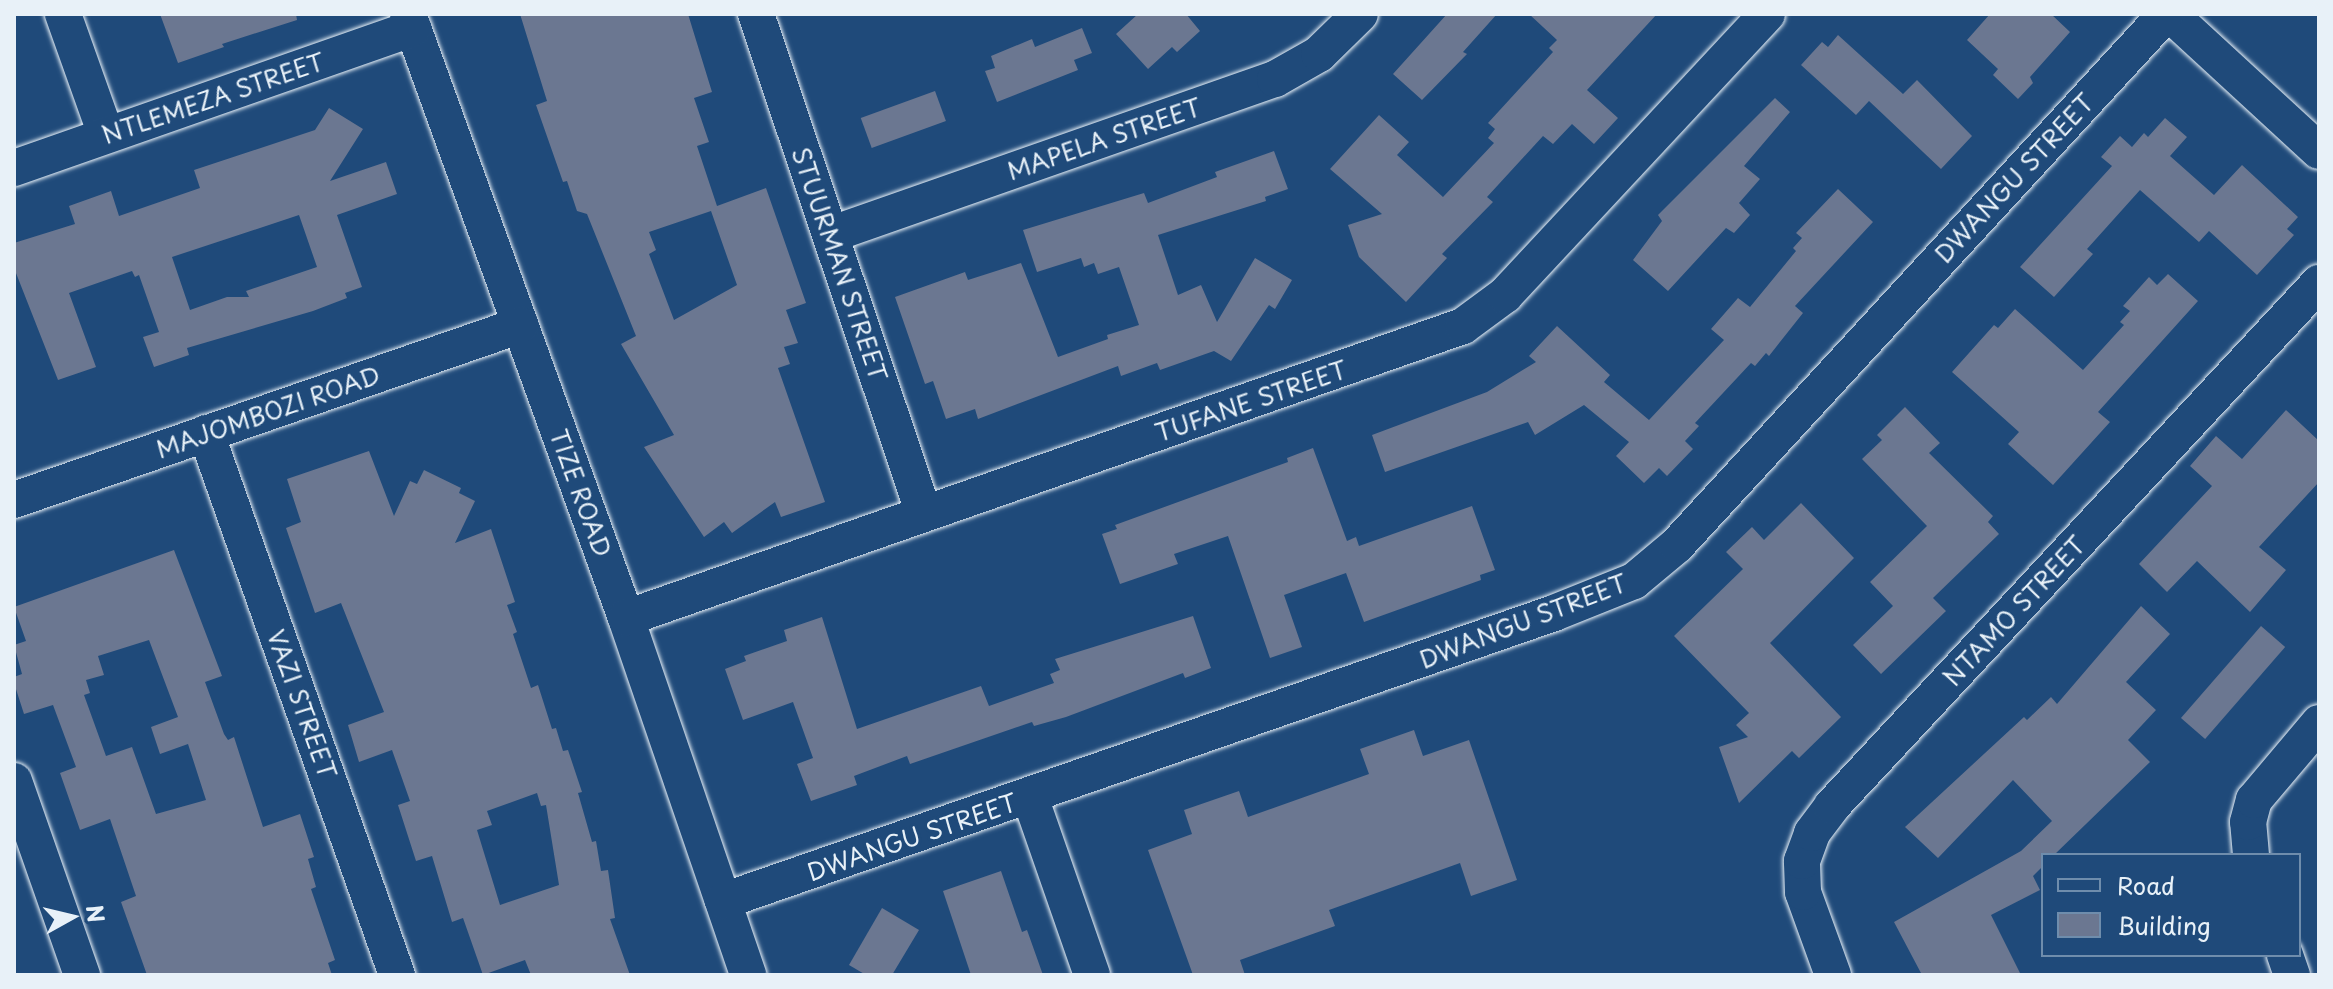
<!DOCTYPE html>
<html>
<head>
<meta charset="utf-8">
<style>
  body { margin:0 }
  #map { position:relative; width:2333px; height:989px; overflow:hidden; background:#1f4a7a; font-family:"Playpen Sans",sans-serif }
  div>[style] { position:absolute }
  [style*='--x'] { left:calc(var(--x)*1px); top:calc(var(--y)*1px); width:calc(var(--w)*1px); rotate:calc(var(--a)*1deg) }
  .building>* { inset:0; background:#6b7791; transform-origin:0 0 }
  .roads { filter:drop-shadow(0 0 2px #e8f1f8) drop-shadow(0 0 2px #e8f1f8) }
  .minor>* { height:36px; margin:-18px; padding:0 18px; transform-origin:18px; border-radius:18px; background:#1f4a7a }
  span { translate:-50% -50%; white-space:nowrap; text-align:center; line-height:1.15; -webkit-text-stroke:6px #1f4a7a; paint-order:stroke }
  .street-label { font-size:24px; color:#e8f1f8 }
  .frame { position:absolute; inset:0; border:16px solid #e8f1f8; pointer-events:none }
  .legend { position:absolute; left:2041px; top:853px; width:260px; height:104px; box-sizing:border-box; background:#1f4a7a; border:2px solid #6f8dac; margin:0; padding:10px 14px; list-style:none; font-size:24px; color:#e8f1f8 }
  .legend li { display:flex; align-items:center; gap:16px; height:40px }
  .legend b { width:40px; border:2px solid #6f8dac }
  .north { position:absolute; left:32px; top:877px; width:80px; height:80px; -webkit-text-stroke:6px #1f4a7a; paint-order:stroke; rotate:82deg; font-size:22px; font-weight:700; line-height:32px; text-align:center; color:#e8f1f8 }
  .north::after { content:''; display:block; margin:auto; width:28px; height:36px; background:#e8f1f8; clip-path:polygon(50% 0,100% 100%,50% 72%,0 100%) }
</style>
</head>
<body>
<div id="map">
  <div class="building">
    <div style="clip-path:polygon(160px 14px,296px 14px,297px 20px,222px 44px,224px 47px,178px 63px)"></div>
    <div style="clip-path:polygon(evenodd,520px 14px,688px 14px,712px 92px,694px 98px,709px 142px,697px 146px,717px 206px,766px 188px,806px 303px,786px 310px,798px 343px,784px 347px,790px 364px,778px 368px,825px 502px,781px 517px,775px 502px,732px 533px,724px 522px,704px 537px,644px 447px,674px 435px,621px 344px,636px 336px,587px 214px,577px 211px,567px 181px,563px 182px,536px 105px,547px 101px,520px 14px,711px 211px,737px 285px,674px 320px,649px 254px,656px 250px,649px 232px,711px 211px)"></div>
    <div style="clip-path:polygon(1138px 14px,1186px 14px,1200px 31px,1177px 52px,1172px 47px,1148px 69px,1116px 34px)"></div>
    <div style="clip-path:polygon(1447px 14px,1497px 14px,1463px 52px,1467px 54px,1422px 100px,1393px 74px)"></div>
    <div style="clip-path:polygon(1529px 14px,1657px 14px,1587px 90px,1618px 118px,1594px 144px,1572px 124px,1553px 144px,1543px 136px,1487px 197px,1493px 202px,1442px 254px,1447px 258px,1406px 302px,1359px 257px,1348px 225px,1382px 214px,1330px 169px,1379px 115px,1409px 142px,1397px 155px,1443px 197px,1494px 143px,1488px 138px,1495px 129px,1488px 123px,1553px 52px,1549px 48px,1557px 40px)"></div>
    <div style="clip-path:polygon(1990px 14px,2051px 14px,2070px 32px,2030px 77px,2033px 83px,2018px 99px,1993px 75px,1998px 69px,1967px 40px)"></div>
    <div style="clip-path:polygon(1082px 28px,1092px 53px,1074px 60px,1078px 70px,997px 102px,985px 71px,995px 68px,991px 56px,1032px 39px,1035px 47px)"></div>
    <div style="clip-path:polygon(1838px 35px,1903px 94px,1917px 80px,1972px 136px,1941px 169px,1869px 101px,1856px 115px,1801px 65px,1822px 42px,1828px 47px)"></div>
    <div style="left:935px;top:91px;width:32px;height:79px;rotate:70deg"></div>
    <div style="clip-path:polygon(1775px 98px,1790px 112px,1744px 166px,1760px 179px,1739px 203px,1750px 215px,1734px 233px,1726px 228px,1668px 291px,1633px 260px,1662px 221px,1658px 215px)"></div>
    <div style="clip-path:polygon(evenodd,329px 108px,363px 129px,330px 181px,386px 162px,397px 194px,337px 215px,362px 287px,345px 293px,347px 298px,313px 311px,187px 348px,189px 355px,154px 367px,143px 337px,159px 332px,139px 275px,135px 277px,132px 271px,69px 293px,96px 367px,58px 380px,14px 268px,14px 243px,75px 224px,69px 206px,111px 191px,119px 216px,200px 188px,194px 170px,315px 130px,329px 108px,299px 215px,317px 267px,246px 291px,249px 297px,227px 297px,190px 310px,172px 257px,299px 215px)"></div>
    <div style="clip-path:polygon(2165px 118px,2187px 137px,2170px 156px,2214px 195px,2242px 165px,2298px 217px,2287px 229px,2294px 235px,2257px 275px,2209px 231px,2199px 242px,2140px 190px,2087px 249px,2093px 254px,2054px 297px,2020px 267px,2112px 166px,2101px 157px,2120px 136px,2132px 147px,2144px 133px,2148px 137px)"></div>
    <div style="clip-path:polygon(1274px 151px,1288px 189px,1265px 197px,1266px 201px,1158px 235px,1178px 295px,1201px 285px,1217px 322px,1255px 258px,1292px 280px,1275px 309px,1269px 305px,1231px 361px,1214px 351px,1160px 370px,1157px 363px,1121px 376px,1118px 366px,978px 419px,975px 409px,946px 419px,933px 381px,925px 384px,895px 297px,965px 272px,968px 280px,1021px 263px,1058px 357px,1108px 339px,1107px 335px,1139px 325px,1119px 267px,1098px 274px,1094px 263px,1084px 267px,1081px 258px,1037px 272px,1023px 230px,1144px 193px,1148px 203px,1217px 177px,1215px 172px)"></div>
    <div style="clip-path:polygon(1838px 189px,1873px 222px,1795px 306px,1803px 313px,1769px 356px,1766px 353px,1755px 366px,1751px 363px,1695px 423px,1699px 426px,1685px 441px,1693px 449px,1667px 476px,1659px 468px,1644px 483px,1616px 456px,1629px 442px,1584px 405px,1535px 435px,1528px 422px,1385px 472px,1372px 435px,1487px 392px,1536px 362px,1529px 356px,1557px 326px,1610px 375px,1604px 382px,1649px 420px,1724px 340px,1711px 329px,1738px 298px,1750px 307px,1796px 251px,1793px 248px,1802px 238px,1796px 233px)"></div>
    <div style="clip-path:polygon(2168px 274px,2198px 301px,2098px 412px,2110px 422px,2053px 485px,2008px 444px,2019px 432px,1952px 372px,1994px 325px,1998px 328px,2015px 309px,2083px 370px,2124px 325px,2120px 322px,2130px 311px,2123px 306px,2149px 277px,2157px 285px)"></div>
    <div style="clip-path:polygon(1905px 407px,1940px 443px,1929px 453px,1993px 516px,1988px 522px,1999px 534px,1933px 598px,1946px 611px,1881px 674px,1853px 645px,1893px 606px,1870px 582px,1927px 526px,1862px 459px,1882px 440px,1877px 435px)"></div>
    <div style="clip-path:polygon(2286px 410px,2319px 441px,2319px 482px,2259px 547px,2286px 570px,2250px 612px,2197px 561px,2167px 592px,2139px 564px,2212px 486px,2190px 466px,2216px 436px,2242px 459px)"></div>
    <div style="clip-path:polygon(1313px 448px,1347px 541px,1356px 537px,1359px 546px,1472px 506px,1495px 570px,1480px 575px,1481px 580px,1364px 622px,1346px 573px,1284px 595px,1302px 647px,1270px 658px,1228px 536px,1174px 554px,1178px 564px,1120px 584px,1102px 534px,1117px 529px,1115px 525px,1288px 462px,1287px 458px)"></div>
    <div style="clip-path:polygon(evenodd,369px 451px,394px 516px,410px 481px,417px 484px,424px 470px,461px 488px,459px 493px,475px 501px,455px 543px,491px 529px,515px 602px,507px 605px,517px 632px,513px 634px,531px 688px,538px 685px,552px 729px,556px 728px,563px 751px,568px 750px,582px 792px,578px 793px,592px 842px,596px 841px,601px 871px,608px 870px,615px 918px,610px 919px,630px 975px,531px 975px,525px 960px,483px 975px,463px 918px,452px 922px,432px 856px,416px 861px,398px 805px,410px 801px,392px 750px,359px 762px,348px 725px,384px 712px,341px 603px,315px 613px,286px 528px,301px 522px,287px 479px,369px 451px,537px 793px,541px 806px,546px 805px,559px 885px,500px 905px,477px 830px,492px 825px,487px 811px,537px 793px)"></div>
    <div style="clip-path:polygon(1801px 503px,1854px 558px,1770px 643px,1841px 717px,1799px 758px,1792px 751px,1739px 803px,1719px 747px,1748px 737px,1736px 725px,1749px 713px,1674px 636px,1743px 569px,1726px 552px,1752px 527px,1764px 540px)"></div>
    <div style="clip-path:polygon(evenodd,174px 550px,222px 676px,205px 682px,224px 734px,228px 740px,234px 737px,263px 827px,300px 814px,314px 857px,308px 859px,316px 887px,311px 889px,335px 960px,328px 963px,332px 975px,147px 975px,121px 902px,136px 896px,110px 819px,80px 830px,60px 773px,76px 767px,53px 705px,24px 714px,14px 683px,14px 677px,22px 674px,14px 645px,26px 641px,14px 607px,174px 550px,149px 640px,178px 717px,151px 727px,160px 754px,188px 744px,206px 800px,156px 814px,132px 747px,106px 756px,84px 695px,90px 693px,86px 680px,104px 675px,98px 656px,149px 640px)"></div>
    <div style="clip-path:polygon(2141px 606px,2170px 634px,2126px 682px,2156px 710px,2128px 740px,2150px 762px,2054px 855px,2043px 855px,2043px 866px,2033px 876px,2040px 890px,1991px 915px,2021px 975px,1922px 975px,1894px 922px,2021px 851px,2052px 821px,2013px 780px,1938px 858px,1905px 827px,2024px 717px,2027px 720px,2051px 697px,2057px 704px)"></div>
    <div style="clip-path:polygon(1193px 616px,1211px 668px,1185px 678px,1183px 673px,1066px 717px,1034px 726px,1032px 722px,910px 764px,907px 756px,854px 776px,857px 785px,811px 801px,797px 764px,813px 758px,793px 702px,743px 720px,725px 669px,746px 661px,744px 656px,787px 641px,784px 630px,822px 617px,857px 729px,981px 686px,989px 706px,1054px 683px,1050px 674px,1060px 670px,1055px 659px)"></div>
    <div style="left:2261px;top:626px;width:32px;height:122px;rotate:41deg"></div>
    <div style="clip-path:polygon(1414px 730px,1423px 756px,1469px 740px,1517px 880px,1471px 896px,1460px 863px,1329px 910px,1335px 926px,1240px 960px,1245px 975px,1193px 975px,1148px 850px,1192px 834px,1184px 810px,1239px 791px,1248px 817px,1369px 774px,1360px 749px)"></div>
    <div style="clip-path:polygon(1001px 871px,1022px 932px,1027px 930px,1043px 975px,971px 975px,943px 891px)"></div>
    <div style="clip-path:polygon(882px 908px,919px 930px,892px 975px,866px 975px,849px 965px)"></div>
  </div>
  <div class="roads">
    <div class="minor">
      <div style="--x:63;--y:14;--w:128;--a:70.4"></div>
      <div style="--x:408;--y:14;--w:642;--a:70.15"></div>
      <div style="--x:626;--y:618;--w:377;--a:71.1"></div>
      <div style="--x:756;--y:14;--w:527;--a:71.43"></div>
      <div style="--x:2170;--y:14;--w:202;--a:42.6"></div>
      <div style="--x:14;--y:168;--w:423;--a:-19.3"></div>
      <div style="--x:832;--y:234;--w:469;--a:-19.3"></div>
      <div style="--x:1275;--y:79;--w:51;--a:-29.6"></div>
      <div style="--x:1319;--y:54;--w:57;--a:-44.3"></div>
      <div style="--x:206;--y:433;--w:575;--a:70.59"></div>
      <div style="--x:14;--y:500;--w:536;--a:-19.04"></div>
      <div style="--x:626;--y:618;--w:886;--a:-19.23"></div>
      <div style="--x:1463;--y:326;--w:52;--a:-36.4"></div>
      <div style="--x:1505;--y:295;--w:384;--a:-47"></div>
      <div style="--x:14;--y:781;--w:206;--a:70.7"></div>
      <div style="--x:1030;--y:797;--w:188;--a:70.8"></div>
      <div style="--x:2251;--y:855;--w:33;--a:-95"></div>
      <div style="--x:2248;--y:822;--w:23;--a:-75"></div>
      <div style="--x:2254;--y:800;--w:101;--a:-49.8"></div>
      <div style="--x:723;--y:901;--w:879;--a:-19.11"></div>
      <div style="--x:1554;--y:613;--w:86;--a:-21.8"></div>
      <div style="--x:1634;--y:581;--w:56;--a:-39.9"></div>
      <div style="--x:1677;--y:545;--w:722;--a:-47.36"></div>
      <div style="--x:2285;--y:955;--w:21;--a:71"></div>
      <div style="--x:1833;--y:975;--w:88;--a:-109.9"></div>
      <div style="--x:1803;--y:892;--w:31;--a:-92"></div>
      <div style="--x:1802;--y:861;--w:30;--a:-70"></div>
      <div style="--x:1812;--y:833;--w:34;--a:-53"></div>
      <div style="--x:1832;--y:806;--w:715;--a:-47.04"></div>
    </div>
  </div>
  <div class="street-label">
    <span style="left:213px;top:98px;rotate:-19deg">NTLEMEZA STREET</span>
    <span style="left:1104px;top:139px;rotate:-19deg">MAPELA STREET</span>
    <span style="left:2014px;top:178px;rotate:-47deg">DWANGU STREET</span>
    <span style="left:840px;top:264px;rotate:71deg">STUURMAN STREET</span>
    <span style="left:1251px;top:401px;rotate:-19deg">TUFANE STREET</span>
    <span style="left:268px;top:412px;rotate:-19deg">MAJOMBOZI ROAD</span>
    <span style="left:581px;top:493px;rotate:70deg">TIZE ROAD</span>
    <span style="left:2014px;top:611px;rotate:-47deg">NTAMO STREET</span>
    <span style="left:1523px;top:621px;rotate:-21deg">DWANGU STREET</span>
    <span style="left:302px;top:704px;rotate:70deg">VAZI STREET</span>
    <span style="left:912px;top:837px;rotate:-19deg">DWANGU STREET</span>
  </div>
  <div class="frame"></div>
  <ul class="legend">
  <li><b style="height:10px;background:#1f4a7a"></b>Road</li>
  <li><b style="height:22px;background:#6b7791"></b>Building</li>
  </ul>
  <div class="north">N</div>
</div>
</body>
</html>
